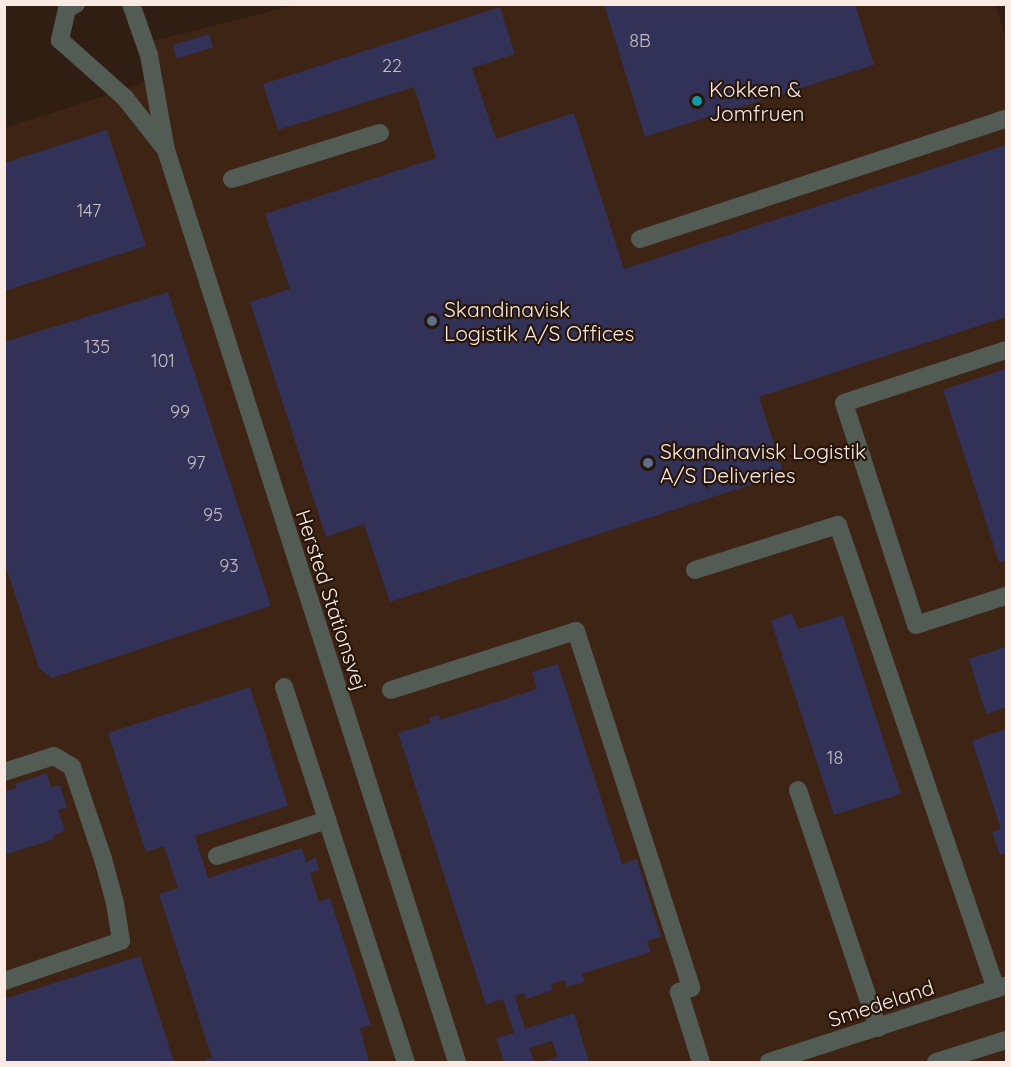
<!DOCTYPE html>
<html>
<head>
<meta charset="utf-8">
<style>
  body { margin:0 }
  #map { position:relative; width:1011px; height:1067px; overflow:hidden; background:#311e13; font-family:Quicksand,sans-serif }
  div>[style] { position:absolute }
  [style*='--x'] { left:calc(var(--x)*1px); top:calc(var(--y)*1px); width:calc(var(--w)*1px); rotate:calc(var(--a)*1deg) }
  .built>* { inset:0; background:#3d2414 }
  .building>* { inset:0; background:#323157; transform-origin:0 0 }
  .minor>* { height:18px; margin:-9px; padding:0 9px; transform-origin:9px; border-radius:9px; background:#535c54 }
  .dots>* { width:16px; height:16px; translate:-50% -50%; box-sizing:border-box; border:3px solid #27150a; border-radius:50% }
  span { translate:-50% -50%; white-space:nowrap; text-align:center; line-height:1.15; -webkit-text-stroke:4.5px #27150a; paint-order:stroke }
  .number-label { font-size:18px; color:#c7bcc1 }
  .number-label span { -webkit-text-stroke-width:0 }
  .poi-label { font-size:21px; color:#f9ebe4 }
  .left { translate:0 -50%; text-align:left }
  .street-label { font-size:21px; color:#f9ebe4 }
  .frame { position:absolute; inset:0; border:6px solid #f9ebe4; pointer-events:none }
</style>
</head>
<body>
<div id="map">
  <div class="built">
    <div style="clip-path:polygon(295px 5px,995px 5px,1006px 38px,1006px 1062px,5px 1062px,4px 128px,164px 77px,153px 41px)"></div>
  </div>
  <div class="building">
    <div style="clip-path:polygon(604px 4px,855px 4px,874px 65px,645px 137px)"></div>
    <div style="clip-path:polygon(500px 7px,515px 54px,472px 68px,496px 139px,574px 113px,624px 269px,1006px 145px,1006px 317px,759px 397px,784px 474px,390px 602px,364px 524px,326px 537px,250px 302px,290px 289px,265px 214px,436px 158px,414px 87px,278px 130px,263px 84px)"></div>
    <div style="left:209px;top:34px;width:14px;height:38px;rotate:73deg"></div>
    <div style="clip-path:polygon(107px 130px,146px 246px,4px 291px,4px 163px)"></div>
    <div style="clip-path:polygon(168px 292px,271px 606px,52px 678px,39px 668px,4px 561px,4px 342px)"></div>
    <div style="clip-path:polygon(1006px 369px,1006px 560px,999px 562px,943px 390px)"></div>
    <div style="clip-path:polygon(792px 613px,798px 629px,843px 615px,901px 794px,834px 815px,771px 621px)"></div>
    <div style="clip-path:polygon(1006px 647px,1006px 707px,986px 714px,969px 659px)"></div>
    <div style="clip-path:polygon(558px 664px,622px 864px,637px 859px,661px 937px,647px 941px,651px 952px,582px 974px,585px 982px,567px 987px,565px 980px,551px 984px,553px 990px,526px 999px,524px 993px,515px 996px,525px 1029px,574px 1013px,589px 1062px,540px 1062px,558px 1057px,552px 1041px,529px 1048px,534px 1062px,504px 1062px,496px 1038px,514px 1033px,503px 999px,486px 1005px,398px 733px,431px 723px,429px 718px,439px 715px,440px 720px,537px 689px,532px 672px)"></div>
    <div style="clip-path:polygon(250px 687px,288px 806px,195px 836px,208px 878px,302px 848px,306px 862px,316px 858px,319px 870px,310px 873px,319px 902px,330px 898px,371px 1025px,360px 1028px,369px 1062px,205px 1062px,205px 1060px,212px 1058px,159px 894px,178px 888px,164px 846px,146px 852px,108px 733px)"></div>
    <div style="clip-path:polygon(1006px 729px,1006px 853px,1000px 855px,992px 832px,1001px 829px,972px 741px)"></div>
    <div style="clip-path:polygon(47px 773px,51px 788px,60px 785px,67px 807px,58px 810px,65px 831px,53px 835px,55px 839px,4px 855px,4px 787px,6px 791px,16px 788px,15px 784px)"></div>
    <div style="clip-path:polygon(140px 956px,174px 1062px,4px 1062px,4px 999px)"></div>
  </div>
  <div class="minor">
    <div style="--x:76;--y:4;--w:10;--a:151"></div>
    <div style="--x:67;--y:9;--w:32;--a:103"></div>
    <div style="--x:60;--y:40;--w:87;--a:41.7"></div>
    <div style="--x:125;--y:98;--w:61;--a:51.6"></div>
    <div style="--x:131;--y:4;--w:54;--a:70.6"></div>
    <div style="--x:149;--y:55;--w:97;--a:79.9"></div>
    <div style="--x:166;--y:150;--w:957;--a:72.3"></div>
    <div style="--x:232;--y:179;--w:155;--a:-17.3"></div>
    <div style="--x:640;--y:239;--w:385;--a:-18.2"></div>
    <div style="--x:1006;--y:350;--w:170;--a:161.9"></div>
    <div style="--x:844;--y:403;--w:233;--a:72"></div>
    <div style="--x:916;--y:625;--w:95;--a:-17.9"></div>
    <div style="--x:695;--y:570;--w:150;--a:-17.5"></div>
    <div style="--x:838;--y:525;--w:490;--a:71.2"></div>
    <div style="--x:284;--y:687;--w:394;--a:72"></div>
    <div style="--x:391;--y:690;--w:194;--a:-17.7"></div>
    <div style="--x:576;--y:631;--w:375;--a:72.1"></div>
    <div style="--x:691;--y:988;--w:13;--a:162"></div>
    <div style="--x:679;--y:992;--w:73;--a:72.6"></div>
    <div style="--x:4;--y:772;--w:52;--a:-17.7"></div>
    <div style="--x:54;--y:756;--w:21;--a:31"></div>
    <div style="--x:72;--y:767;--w:97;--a:71.4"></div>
    <div style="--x:103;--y:859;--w:46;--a:74.7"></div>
    <div style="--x:115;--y:903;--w:38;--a:81"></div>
    <div style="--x:121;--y:941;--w:124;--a:161.1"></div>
    <div style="--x:798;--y:790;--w:251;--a:71.4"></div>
    <div style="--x:217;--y:856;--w:116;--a:-18.1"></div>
    <div style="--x:769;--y:1062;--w:248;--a:-17.9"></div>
    <div style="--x:936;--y:1062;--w:73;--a:-17.4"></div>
  </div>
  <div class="dots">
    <div style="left:697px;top:101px;background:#0f9aa8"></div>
    <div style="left:432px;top:321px;background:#5c6f8a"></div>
    <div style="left:648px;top:463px;background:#5c6f8a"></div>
  </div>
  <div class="number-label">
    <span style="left:640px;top:41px">8B</span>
    <span style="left:392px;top:66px">22</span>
    <span style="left:89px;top:211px">147</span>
    <span style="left:97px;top:347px">135</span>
    <span style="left:163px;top:361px">101</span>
    <span style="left:180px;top:412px">99</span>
    <span style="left:196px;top:463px">97</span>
    <span style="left:213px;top:515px">95</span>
    <span style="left:229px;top:566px">93</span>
    <span style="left:835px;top:758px">18</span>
  </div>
  <div class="poi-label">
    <span class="left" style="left:709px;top:101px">Kokken &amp;<br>Jomfruen</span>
    <span class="left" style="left:444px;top:321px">Skandinavisk<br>Logistik A/S Offices</span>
    <span class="left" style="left:660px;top:463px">Skandinavisk Logistik<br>A/S Deliveries</span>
  </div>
  <div class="street-label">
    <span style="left:332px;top:600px;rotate:72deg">Hersted Stationsvej</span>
    <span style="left:881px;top:1003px;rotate:-18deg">Smedeland</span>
  </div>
  <div class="frame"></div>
</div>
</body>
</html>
